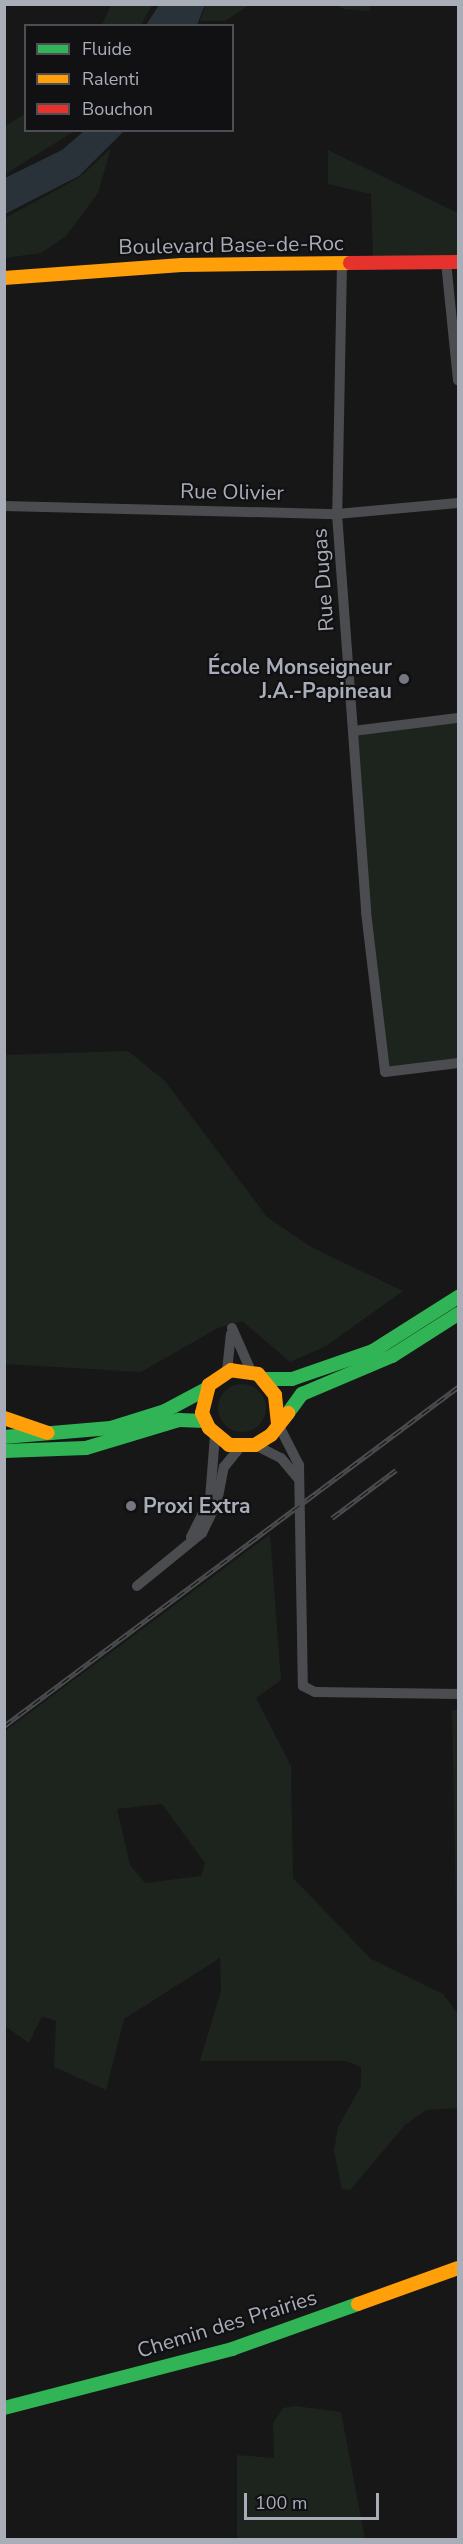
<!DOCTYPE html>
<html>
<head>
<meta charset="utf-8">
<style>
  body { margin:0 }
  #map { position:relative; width:463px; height:2544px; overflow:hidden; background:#171717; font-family:"Nunito Sans",sans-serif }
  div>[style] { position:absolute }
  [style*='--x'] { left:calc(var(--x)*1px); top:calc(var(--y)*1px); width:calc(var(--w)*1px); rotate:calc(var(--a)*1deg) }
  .green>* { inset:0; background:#1d241e }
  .round { border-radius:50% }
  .water>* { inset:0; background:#2a3239 }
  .street>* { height:10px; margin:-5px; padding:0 5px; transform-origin:5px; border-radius:5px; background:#4b4c50 }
  .fast>* { height:14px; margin:-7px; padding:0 7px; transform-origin:7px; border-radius:7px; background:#30b455 }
  .slow>* { height:14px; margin:-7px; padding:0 7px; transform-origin:7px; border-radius:7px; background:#ff9f0a }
  .jam>* { height:14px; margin:-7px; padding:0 7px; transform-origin:7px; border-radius:7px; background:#e5322d }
  .rail>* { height:5px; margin-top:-2.5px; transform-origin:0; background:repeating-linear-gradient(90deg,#111113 0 9px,#4b4c4f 0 18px); box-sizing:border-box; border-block:2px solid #4b4c4f }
  .dots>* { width:16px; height:16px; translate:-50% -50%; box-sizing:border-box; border:3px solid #111113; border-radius:50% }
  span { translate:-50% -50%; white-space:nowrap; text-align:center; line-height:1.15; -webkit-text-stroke:4.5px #111113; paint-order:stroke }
  .street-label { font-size:21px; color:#a8adb8 }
  .poi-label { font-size:21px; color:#a8adb8; font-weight:700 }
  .right { translate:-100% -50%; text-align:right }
  .left { translate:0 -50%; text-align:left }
  .frame { position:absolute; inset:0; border:6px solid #a8adb8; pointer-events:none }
  .legend { position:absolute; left:24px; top:24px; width:210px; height:108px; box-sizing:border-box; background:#111113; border:2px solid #4d4f55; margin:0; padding:8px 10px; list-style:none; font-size:18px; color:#a8adb8 }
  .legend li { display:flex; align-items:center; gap:12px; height:30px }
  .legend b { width:30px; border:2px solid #4d4f55 }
  .scale { position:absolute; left:244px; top:2493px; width:135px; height:27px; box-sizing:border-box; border:3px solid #a8adb8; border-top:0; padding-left:8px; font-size:18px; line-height:21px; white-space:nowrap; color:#a8adb8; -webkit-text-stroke:4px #111113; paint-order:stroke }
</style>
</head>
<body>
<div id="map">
  <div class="green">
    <div style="clip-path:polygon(111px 5px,111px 4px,152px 5px,141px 25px,102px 25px)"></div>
    <div style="clip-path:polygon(206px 5px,206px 4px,249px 5px,225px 21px,200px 21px)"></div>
    <div style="clip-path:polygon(337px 5px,369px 5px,370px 11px,344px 9px)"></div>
    <div style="clip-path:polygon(25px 114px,26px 130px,75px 131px,5px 174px,5px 126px)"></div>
    <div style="clip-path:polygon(111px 148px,98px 193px,66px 236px,41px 253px,5px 258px,5px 218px,80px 177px)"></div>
    <div style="clip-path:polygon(328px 150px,458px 213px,458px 260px,373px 260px,371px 194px,328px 184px)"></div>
    <div style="clip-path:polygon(458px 718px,458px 1064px,385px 1072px,353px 731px)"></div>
    <div style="clip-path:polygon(128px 1051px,165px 1081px,267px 1217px,311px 1247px,403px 1291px,326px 1346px,290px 1362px,242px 1321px,218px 1328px,141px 1372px,5px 1364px,4px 1055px)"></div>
    <div class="round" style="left:218px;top:1384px;width:48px;height:48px"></div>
    <div style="clip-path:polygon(evenodd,270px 1534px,281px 1680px,256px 1698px,291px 1766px,293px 1878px,371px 1959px,443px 1994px,458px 2014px,458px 2108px,426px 2110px,405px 2125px,350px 2190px,342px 2189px,334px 2151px,338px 2127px,361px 2086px,361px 2067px,346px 2061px,200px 2061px,221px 1991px,220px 1958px,124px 2019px,106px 2090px,54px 2067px,56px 2021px,42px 2016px,29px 2043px,5px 2026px,5px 1731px,270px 1534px,162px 1804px,205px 1863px,201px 1876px,145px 1883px,130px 1865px,117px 1809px,162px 1804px)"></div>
    <div style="clip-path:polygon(452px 1710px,458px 1710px,458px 2006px)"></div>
    <div style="clip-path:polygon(295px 2406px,341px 2412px,365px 2539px,237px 2539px,237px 2455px,274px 2458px,273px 2423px,283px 2408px)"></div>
  </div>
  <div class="water">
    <div style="clip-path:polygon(159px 5px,159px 4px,205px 5px,197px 25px,146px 25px)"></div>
    <div style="clip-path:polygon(84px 131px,124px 131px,79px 176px,5px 214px,5px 178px,62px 150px)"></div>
  </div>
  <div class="street">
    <div style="--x:446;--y:262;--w:119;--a:84.2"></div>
    <div style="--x:342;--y:263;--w:251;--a:91.1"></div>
    <div style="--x:337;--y:514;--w:399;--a:85.8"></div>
    <div style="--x:366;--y:912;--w:161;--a:83.2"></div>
    <div style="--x:385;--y:1072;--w:74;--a:-7"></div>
    <div style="--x:4;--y:506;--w:333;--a:1.4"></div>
    <div style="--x:337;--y:514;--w:121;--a:-5.2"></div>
    <div style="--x:353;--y:731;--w:106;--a:-7.1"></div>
    <div style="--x:232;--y:1328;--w:47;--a:66.2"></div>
    <div style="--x:227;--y:1371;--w:37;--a:-84"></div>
    <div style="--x:278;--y:1424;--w:46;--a:62.9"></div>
    <div style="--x:299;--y:1465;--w:221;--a:89"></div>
    <div style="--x:303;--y:1686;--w:13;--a:27"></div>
    <div style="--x:315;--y:1692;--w:143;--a:0.8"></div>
    <div style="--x:255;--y:1445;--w:29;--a:27"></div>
    <div style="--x:281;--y:1458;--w:26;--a:50"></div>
    <div style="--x:191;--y:1537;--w:42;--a:-63.4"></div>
    <div style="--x:210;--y:1499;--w:64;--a:-85.5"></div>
    <div style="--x:137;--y:1586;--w:84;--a:-39.2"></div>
    <div style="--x:202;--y:1533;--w:34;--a:-64"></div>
    <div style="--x:217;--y:1502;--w:36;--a:-79"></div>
    <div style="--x:224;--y:1467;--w:26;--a:-51"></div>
  </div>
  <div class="fast">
    <div style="--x:264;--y:1379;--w:28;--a:0"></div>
    <div style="--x:292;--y:1379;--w:86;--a:-19.1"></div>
    <div style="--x:373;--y:1351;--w:101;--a:-32.4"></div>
    <div style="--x:288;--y:1413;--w:24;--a:-54"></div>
    <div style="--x:302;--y:1394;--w:98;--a:-22.9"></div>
    <div style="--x:392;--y:1356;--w:78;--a:-32.5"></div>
    <div style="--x:4;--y:1437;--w:107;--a:-4.8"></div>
    <div style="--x:111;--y:1428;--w:57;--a:-17.5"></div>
    <div style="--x:165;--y:1411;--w:49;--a:-28.1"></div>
    <div style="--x:4;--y:1451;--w:82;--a:-2.1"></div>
    <div style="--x:86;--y:1448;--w:97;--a:-16.8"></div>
    <div style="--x:179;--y:1420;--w:26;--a:2"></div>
    <div style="--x:4;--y:2408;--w:236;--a:-14.5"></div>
    <div style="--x:232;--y:2349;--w:134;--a:-19.7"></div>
  </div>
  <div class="slow">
    <div style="--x:4;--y:278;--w:178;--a:-4.2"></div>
    <div style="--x:182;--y:265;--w:168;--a:-0.7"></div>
    <div style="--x:4;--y:1418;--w:46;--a:18.8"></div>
    <div style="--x:278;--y:1424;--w:29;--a:-96"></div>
    <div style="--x:275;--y:1395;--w:27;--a:-129"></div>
    <div style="--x:258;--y:1374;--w:27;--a:-172"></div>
    <div style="--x:231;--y:1370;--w:27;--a:146"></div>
    <div style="--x:209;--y:1385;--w:29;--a:104"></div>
    <div style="--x:202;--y:1413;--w:17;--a:65"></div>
    <div style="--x:209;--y:1428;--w:26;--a:40"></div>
    <div style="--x:229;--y:1445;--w:26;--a:0"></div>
    <div style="--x:255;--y:1445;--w:19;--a:-32"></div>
    <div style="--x:271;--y:1435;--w:28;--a:-52"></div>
    <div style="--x:358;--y:2304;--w:106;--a:-19.8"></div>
  </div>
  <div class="jam">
    <div style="--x:350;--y:263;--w:108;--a:-0.5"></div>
  </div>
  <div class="rail">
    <div style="--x:332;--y:1518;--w:80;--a:-36.9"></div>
    <div style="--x:4;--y:1726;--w:567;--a:-36.75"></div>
  </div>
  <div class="dots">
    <div style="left:404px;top:679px;background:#757880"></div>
    <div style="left:131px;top:1506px;background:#757880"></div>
  </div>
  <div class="street-label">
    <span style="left:231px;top:245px;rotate:-1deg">Boulevard Base-de-Roc</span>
    <span style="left:232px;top:492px;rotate:1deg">Rue Olivier</span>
    <span style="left:323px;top:580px;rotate:-94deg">Rue Dugas</span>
    <span style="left:227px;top:2324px;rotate:-17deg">Chemin des Prairies</span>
  </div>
  <div class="poi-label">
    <span class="right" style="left:392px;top:679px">École Monseigneur<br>J.A.-Papineau</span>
    <span class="left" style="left:143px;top:1506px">Proxi Extra</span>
  </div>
  <div class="frame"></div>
  <ul class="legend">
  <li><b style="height:8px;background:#30b455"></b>Fluide</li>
  <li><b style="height:8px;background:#ff9f0a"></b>Ralenti</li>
  <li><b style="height:8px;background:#e5322d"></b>Bouchon</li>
  </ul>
  <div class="scale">100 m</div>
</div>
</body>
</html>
